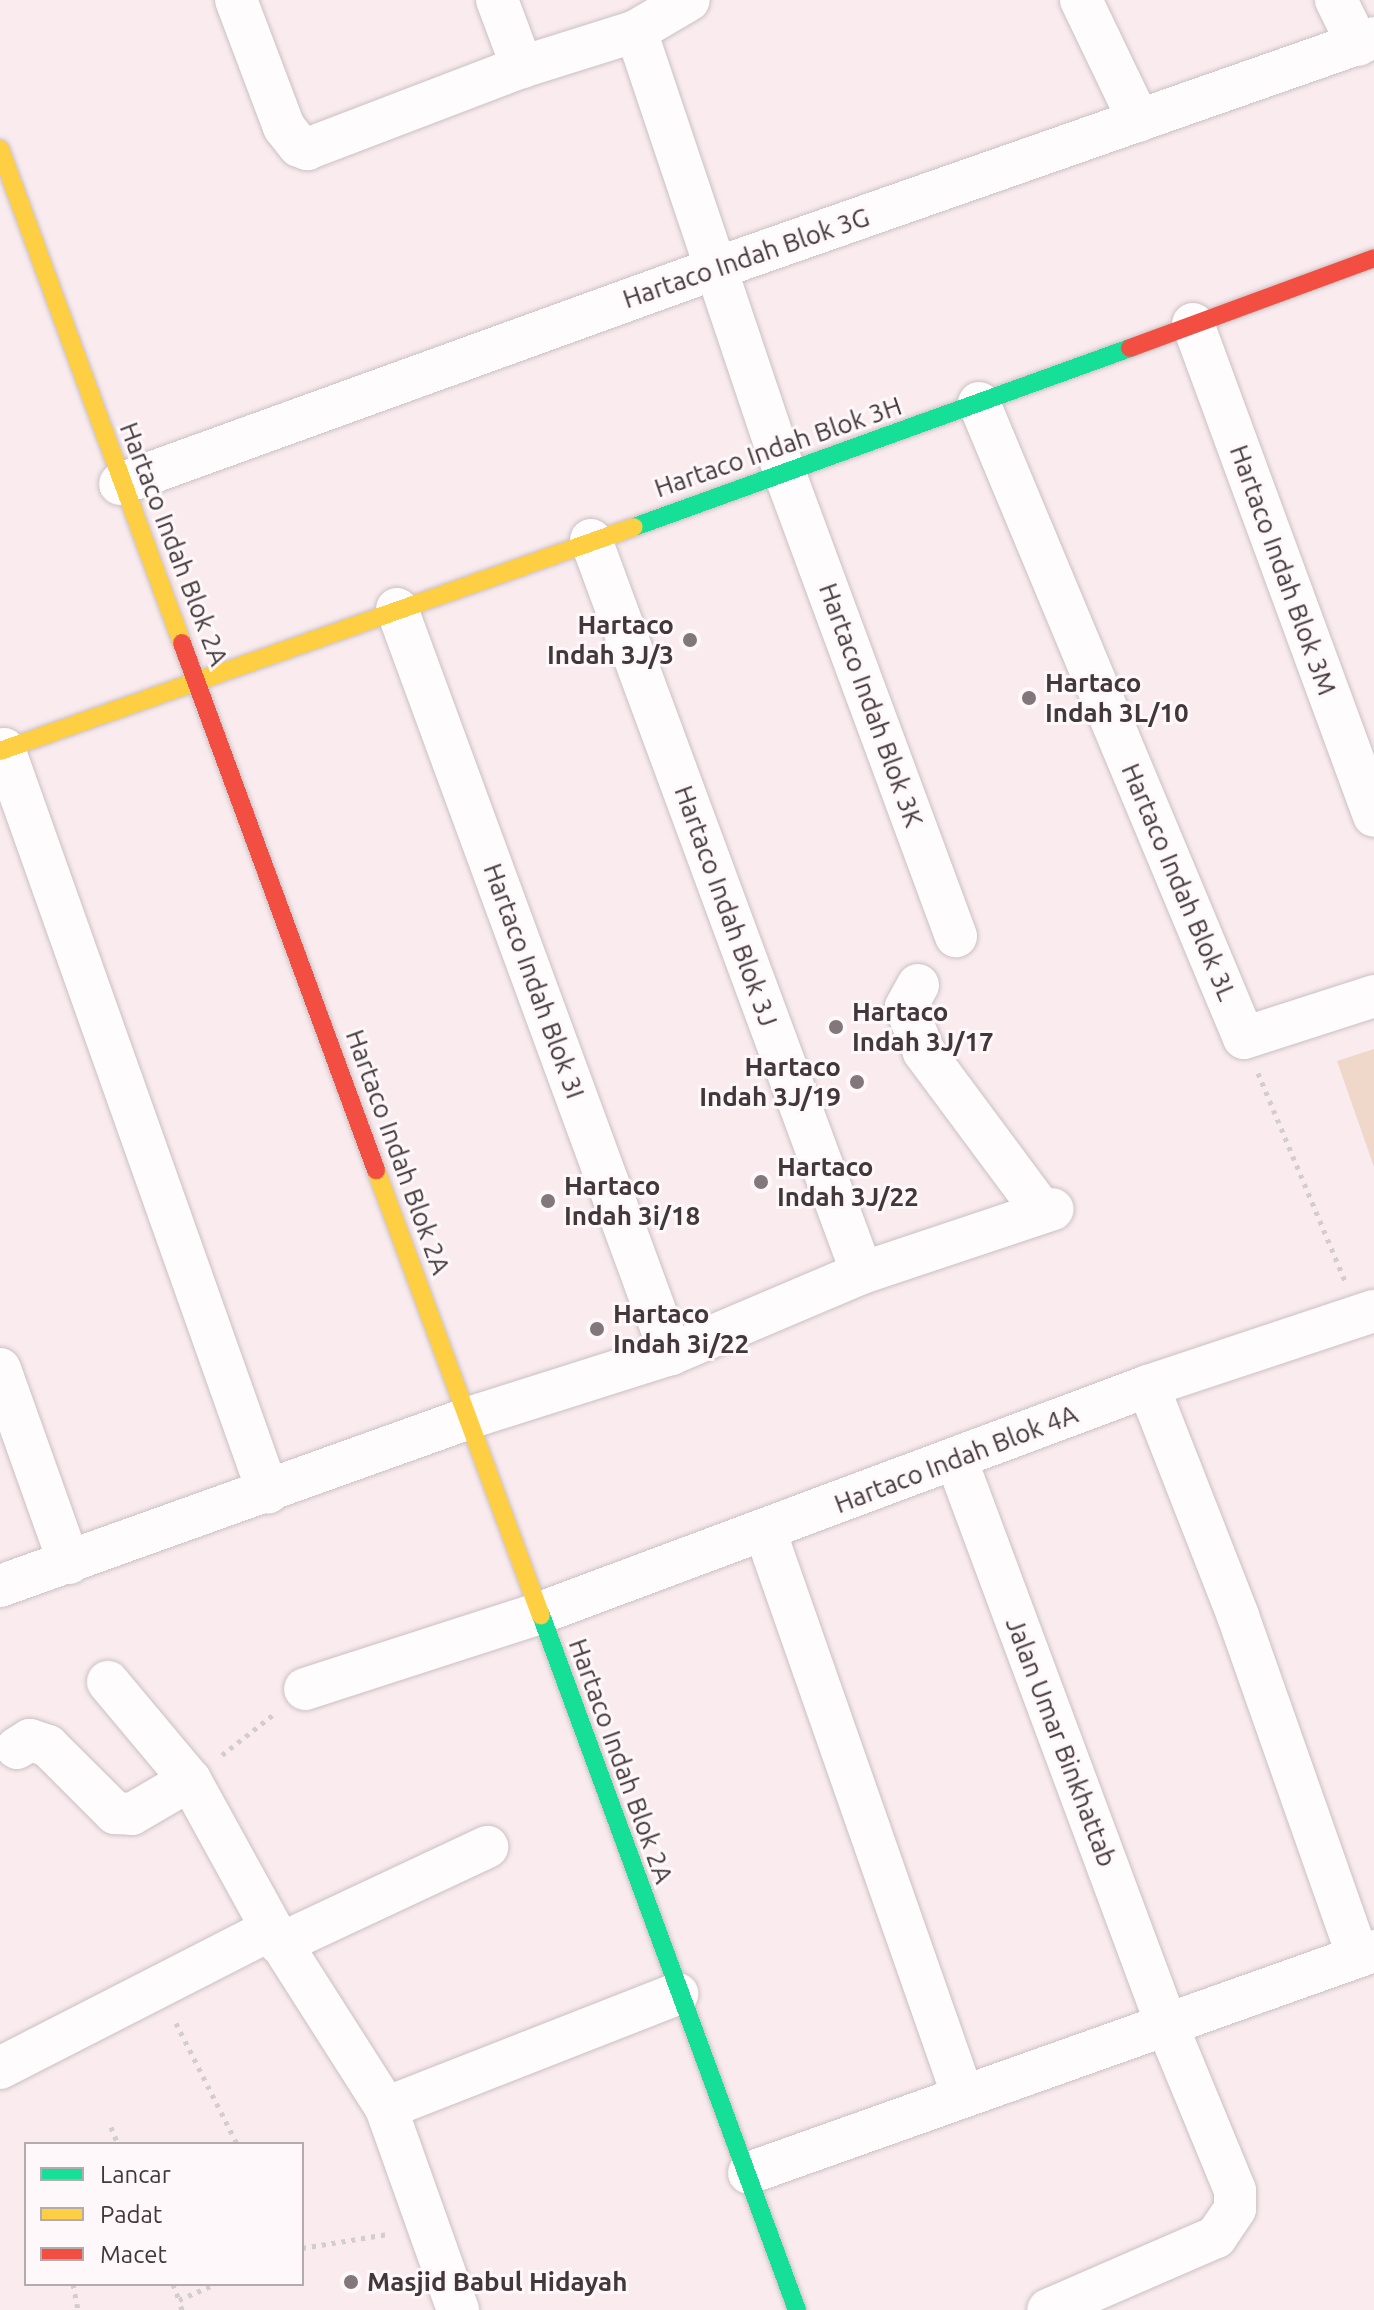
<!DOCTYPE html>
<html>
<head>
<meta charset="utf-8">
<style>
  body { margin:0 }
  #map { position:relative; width:1374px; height:2310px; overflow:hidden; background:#f9ebee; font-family:Ubuntu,sans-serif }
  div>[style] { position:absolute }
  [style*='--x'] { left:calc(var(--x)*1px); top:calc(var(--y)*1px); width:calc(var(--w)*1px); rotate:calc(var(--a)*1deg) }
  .green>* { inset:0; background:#efd7c9 }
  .path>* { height:5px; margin-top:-2.5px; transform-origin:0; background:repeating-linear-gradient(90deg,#d2cdce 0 4px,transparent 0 10px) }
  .roads { filter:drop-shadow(0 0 2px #cbc0c3) drop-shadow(0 0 2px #cbc0c3) }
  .street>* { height:42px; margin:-21px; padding:0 21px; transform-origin:21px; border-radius:21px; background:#fefcfc }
  .fast>* { height:18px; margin:-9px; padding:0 9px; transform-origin:9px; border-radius:9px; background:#16e098 }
  .slow>* { height:18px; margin:-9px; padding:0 9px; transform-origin:9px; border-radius:9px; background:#ffcf43 }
  .jam>* { height:18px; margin:-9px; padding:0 9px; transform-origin:9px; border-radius:9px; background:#f24e42 }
  .dots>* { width:22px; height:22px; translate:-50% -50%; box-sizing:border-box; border:4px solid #fef8fa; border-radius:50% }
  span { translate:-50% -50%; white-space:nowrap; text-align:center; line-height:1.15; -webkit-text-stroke:6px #fef8fa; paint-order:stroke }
  .street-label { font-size:26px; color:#42383b }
  .poi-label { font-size:26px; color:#42383b; font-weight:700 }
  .right { translate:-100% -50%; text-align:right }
  .left { translate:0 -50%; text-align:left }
  .legend { position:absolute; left:24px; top:2142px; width:280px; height:144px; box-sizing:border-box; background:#fef8fa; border:2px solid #b3abae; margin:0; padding:10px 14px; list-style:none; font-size:24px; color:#42383b }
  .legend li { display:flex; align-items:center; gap:16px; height:40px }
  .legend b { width:40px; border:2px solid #b3abae }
</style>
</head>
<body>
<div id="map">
  <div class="green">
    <div style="clip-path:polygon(1374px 1049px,1374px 1167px,1337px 1061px)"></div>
  </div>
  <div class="path">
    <div style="--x:1258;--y:1073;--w:225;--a:67.3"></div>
    <div style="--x:222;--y:1755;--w:66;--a:-38.3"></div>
    <div style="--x:176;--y:2023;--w:136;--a:63.2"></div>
    <div style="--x:111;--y:2127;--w:18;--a:68"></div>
    <div style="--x:302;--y:2248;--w:87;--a:-9.2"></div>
    <div style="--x:73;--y:2284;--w:26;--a:79"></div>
    <div style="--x:173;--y:2284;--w:17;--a:69"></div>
    <div style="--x:182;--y:2310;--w:10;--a:-107"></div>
    <div style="--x:179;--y:2300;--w:39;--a:-24"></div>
  </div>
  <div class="roads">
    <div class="street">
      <div style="--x:236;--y:0;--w:136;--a:69.3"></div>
      <div style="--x:284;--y:127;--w:24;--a:52"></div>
      <div style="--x:299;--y:146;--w:9;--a:21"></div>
      <div style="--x:307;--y:149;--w:230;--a:-20.9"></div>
      <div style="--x:522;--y:67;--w:120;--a:-17.5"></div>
      <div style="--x:636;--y:31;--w:61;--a:-30.3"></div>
      <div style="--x:497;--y:0;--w:72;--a:69.5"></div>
      <div style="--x:1081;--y:0;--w:134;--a:64.4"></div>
      <div style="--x:1336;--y:0;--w:50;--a:63.9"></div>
      <div style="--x:636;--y:31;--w:467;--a:71.4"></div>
      <div style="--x:785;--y:474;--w:493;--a:69.7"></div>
      <div style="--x:1193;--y:324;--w:524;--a:69.8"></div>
      <div style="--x:979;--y:403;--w:688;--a:67.35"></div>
      <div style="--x:1244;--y:1038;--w:137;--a:-17.9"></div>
      <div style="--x:120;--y:484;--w:632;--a:-19.9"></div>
      <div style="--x:714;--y:269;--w:699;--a:-19.29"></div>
      <div style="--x:591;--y:540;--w:781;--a:69.71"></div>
      <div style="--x:397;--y:609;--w:794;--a:69.81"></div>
      <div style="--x:4;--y:749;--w:789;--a:70.44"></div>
      <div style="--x:918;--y:985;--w:25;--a:119"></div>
      <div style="--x:906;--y:1007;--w:48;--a:68.2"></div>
      <div style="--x:924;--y:1052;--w:199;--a:53.4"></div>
      <div style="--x:0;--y:1369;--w:206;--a:70.4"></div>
      <div style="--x:1148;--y:1386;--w:247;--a:68.6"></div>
      <div style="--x:1238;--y:1616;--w:361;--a:70.6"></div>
      <div style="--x:956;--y:1459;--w:602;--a:69.58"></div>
      <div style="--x:1166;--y:2023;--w:181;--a:67.6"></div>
      <div style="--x:1235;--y:2190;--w:19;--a:90"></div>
      <div style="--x:1235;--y:2209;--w:34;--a:124"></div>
      <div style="--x:1216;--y:2237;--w:183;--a:156.5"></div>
      <div style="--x:765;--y:1531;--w:599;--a:70.69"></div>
      <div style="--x:0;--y:1586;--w:498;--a:-19.7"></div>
      <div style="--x:469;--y:1418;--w:212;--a:-17.6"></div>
      <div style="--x:671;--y:1354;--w:207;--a:-23"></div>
      <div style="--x:862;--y:1273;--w:201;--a:-18.5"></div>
      <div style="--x:305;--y:1689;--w:247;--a:-17.9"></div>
      <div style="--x:540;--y:1613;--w:649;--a:-20.47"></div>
      <div style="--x:1148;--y:1386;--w:238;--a:-18.4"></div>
      <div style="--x:17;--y:1748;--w:15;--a:-32"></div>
      <div style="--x:30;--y:1740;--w:19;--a:18"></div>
      <div style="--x:48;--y:1746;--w:95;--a:45"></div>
      <div style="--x:115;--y:1813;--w:17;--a:3"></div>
      <div style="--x:132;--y:1814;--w:67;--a:-30.4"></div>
      <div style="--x:272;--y:1929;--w:212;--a:57.5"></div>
      <div style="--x:280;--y:1944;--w:229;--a:-25.1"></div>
      <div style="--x:0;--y:2068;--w:305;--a:-27.1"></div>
      <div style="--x:272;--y:1929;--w:170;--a:-118.8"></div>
      <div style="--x:190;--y:1780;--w:128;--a:-129.9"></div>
      <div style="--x:749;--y:2173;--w:663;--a:-19.56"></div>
      <div style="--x:458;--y:2310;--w:214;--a:-109.6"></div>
      <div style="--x:386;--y:2108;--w:313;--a:-21.4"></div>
    </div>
    <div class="fast">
      <div style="--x:634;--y:527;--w:527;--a:-19.84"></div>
      <div style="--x:541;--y:1615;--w:741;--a:69.78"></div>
    </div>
    <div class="slow">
      <div style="--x:0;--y:149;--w:526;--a:69.78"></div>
      <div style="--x:0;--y:751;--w:672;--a:-19.46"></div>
      <div style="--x:376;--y:1170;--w:475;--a:69.7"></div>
    </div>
    <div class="jam">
      <div style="--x:1130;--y:348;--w:260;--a:-20.2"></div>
      <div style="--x:182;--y:643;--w:562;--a:69.79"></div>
    </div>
  </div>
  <div class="dots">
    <div style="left:690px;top:640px;background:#82777a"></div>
    <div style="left:1029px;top:698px;background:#82777a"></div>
    <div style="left:836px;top:1027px;background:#82777a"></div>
    <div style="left:857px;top:1082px;background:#82777a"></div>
    <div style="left:761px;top:1182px;background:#82777a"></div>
    <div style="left:548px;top:1201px;background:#82777a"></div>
    <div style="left:597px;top:1329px;background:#82777a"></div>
    <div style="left:351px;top:2282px;background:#82777a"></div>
  </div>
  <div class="street-label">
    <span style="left:746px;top:258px;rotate:-19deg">Hartaco Indah Blok 3G</span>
    <span style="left:778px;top:447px;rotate:-19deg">Hartaco Indah Blok 3H</span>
    <span style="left:174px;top:544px;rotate:69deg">Hartaco Indah Blok 2A</span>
    <span style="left:1283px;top:570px;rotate:70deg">Hartaco Indah Blok 3M</span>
    <span style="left:871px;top:705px;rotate:70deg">Hartaco Indah Blok 3K</span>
    <span style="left:1179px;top:882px;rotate:67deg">Hartaco Indah Blok 3L</span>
    <span style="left:726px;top:906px;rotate:70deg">Hartaco Indah Blok 3J</span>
    <span style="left:534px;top:981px;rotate:70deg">Hartaco Indah Blok 3I</span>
    <span style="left:398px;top:1152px;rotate:70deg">Hartaco Indah Blok 2A</span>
    <span style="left:956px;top:1459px;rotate:-21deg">Hartaco Indah Blok 4A</span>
    <span style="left:1061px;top:1742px;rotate:69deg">Jalan Umar Binkhattab</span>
    <span style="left:621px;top:1761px;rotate:70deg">Hartaco Indah Blok 2A</span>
  </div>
  <div class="poi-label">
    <span class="right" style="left:674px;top:640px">Hartaco<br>Indah 3J/3</span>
    <span class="left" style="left:1045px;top:698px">Hartaco<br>Indah 3L/10</span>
    <span class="left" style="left:852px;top:1027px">Hartaco<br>Indah 3J/17</span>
    <span class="right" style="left:841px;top:1082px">Hartaco<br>Indah 3J/19</span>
    <span class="left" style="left:777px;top:1182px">Hartaco<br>Indah 3J/22</span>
    <span class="left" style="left:564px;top:1201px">Hartaco<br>Indah 3i/18</span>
    <span class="left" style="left:613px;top:1329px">Hartaco<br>Indah 3i/22</span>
    <span class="left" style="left:367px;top:2282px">Masjid Babul Hidayah</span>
  </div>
  <ul class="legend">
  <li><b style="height:10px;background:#16e098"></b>Lancar</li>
  <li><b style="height:10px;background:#ffcf43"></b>Padat</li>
  <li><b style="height:10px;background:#f24e42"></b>Macet</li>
  </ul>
</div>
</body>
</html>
